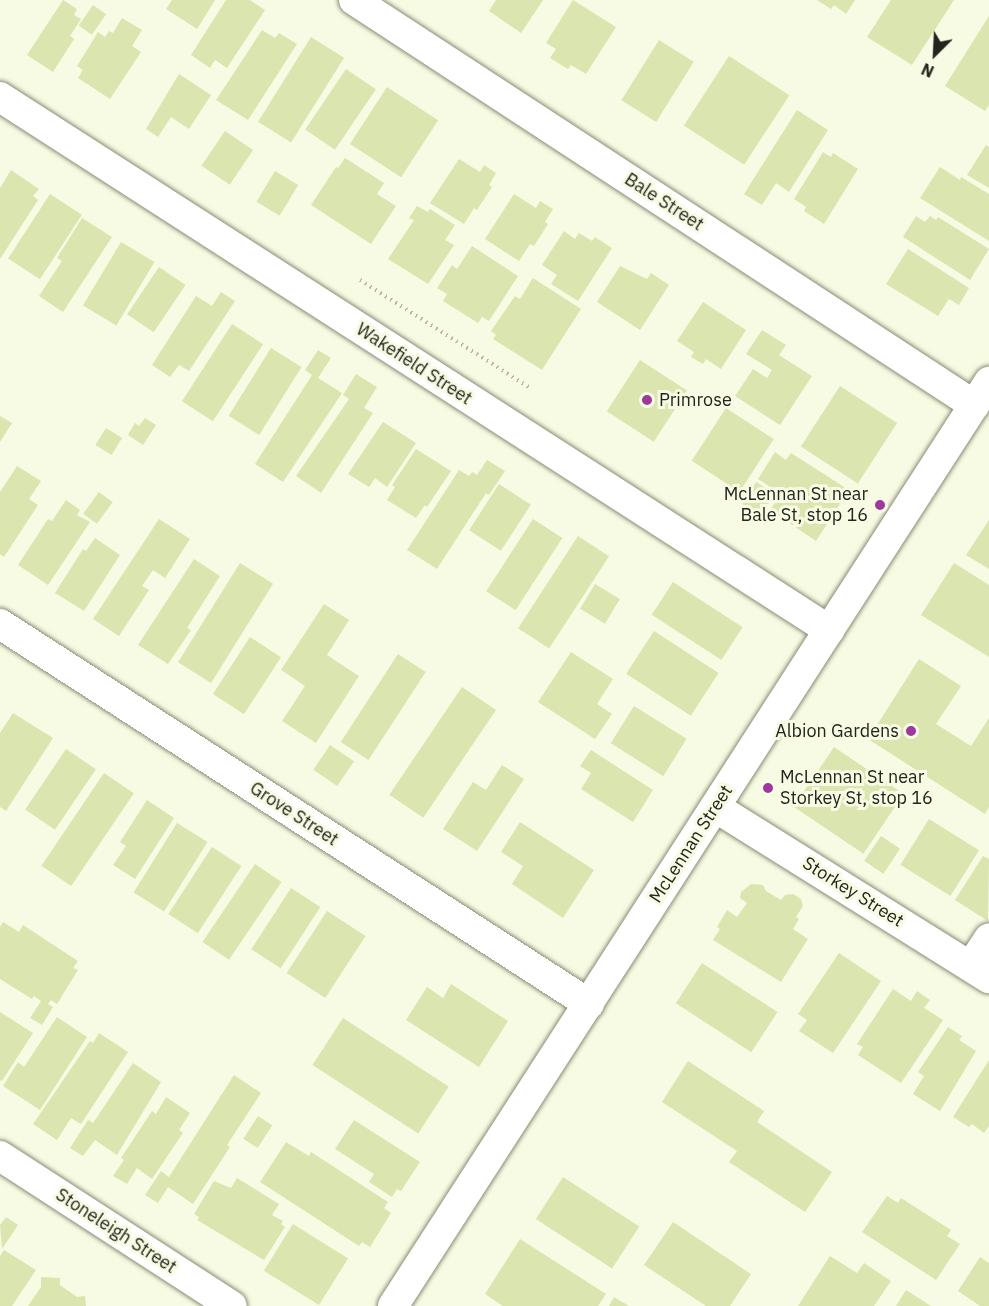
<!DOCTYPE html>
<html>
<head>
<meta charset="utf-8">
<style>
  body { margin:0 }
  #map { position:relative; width:989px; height:1306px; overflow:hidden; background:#f7fbe3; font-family:"IBM Plex Sans",sans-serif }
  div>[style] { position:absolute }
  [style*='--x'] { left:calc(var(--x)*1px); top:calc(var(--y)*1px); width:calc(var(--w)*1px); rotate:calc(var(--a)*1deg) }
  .building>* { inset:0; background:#dbe5af; transform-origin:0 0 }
  .path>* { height:4px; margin-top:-2px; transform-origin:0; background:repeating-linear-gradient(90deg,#b3b6a3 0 1.5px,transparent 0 6px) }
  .roads { filter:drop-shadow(0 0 2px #888c76) drop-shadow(0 0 2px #888c76) }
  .minor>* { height:30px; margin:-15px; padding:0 15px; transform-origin:15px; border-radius:15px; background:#fff }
  .dots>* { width:16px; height:16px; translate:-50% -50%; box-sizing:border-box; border:3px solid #f7fbe3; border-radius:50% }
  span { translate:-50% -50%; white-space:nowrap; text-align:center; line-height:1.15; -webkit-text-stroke:6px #f7fbe3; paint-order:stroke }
  .street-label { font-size:18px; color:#23241c }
  .poi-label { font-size:18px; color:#23241c }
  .left { translate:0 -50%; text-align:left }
  .right { translate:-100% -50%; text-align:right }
  .north { position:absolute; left:905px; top:24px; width:60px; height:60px; -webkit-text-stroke:4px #f7fbe3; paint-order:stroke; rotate:204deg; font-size:16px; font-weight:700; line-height:24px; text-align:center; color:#23241c }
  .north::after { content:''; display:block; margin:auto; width:21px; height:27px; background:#23241c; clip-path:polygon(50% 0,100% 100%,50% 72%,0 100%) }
</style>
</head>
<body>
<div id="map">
  <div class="building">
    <div style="clip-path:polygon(63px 0,77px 9px,74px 15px,81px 19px,70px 36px,74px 39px,53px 72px,27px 55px)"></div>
    <div style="clip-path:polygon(172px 0,215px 0,197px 29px,166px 9px)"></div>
    <div style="clip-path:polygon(226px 0,250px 0,265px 10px,227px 68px,215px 60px,210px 68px,191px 55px)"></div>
    <div style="clip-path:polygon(496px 0,543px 0,521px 33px,489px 11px)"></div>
    <div style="clip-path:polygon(573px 0,616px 27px,586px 74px,571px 65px,568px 69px,550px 58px,556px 49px,546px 43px)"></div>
    <div style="clip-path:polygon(817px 0,855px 0,846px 14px,834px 5px,831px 9px)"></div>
    <div style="clip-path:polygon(891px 0,954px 0,912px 65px,867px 37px)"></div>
    <div style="left:93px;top:5px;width:16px;height:25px;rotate:35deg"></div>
    <div style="clip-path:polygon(989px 16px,989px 105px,985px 111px,945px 86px)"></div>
    <div style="clip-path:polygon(122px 18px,142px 30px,132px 46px,141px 52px,110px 99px,78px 78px,83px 70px,77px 66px,98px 32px,105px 37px,109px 31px,113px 33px)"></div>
    <div style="clip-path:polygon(262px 30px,275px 38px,279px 33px,297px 44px,248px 120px,216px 100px)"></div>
    <div style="left:311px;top:37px;width:39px;height:100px;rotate:32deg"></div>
    <div style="left:659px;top:40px;width:41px;height:71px;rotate:32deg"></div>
    <div style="left:729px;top:56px;width:72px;height:83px;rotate:33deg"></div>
    <div style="left:346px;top:69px;width:36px;height:73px;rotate:34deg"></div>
    <div style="clip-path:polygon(179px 74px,211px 95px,189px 129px,171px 117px,158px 137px,146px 129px)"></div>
    <div style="left:387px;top:87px;width:61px;height:68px;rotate:33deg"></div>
    <div style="clip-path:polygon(797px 110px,828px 130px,789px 192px,776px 183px,762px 205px,744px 194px)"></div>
    <div style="left:225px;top:131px;width:34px;height:42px;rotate:34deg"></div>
    <div style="clip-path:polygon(986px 145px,989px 147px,989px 188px,967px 175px)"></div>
    <div style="clip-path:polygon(823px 152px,831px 157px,833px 153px,858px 169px,824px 224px,804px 211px,806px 207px,794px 199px)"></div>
    <div style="clip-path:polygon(345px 158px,384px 183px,377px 194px,396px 206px,371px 244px,311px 205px,336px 167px,338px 168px)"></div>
    <div style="clip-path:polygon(459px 159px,480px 172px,484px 165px,496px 173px,489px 185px,492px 187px,477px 210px,474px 208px,464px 224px,430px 203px)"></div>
    <div style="clip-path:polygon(940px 167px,960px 180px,961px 177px,989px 194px,989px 241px,920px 198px)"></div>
    <div style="clip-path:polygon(11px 170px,39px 189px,33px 196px,38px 200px,0 259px,0 188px)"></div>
    <div style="left:275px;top:171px;width:27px;height:36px;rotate:31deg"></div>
    <div style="left:50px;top:194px;width:38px;height:77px;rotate:33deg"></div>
    <div style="clip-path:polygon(514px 194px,536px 208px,540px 201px,553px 209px,545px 222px,548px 224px,534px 246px,530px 244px,519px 261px,485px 239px)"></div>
    <div style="clip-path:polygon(417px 206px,428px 212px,430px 209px,455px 225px,445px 240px,454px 245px,428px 284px,388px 259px,414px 220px,409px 218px)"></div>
    <div style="clip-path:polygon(916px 216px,925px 222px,930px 216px,936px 220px,938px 217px,989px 249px,970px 280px,903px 237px)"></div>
    <div style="clip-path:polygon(82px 218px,112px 237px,63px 312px,39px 296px,62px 261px,57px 258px)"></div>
    <div style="clip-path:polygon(564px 231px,575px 239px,579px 233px,592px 241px,595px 237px,612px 248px,578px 301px,551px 284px,557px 275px,542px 265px)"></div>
    <div style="left:121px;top:242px;width:39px;height:74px;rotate:31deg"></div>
    <div style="clip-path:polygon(472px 246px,518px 276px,489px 321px,482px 317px,478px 323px,443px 301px,447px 294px,437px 288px,452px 265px,457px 269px)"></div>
    <div style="clip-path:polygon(908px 249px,969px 288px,959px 305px,949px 299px,938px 316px,886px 284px)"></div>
    <div style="clip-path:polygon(620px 266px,647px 279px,651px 273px,669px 285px,640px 330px,597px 302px)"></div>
    <div style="left:159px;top:267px;width:32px;height:57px;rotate:34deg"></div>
    <div style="clip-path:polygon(533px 278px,581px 309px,542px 370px,493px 339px,496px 335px,491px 331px,515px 296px,520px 299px)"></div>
    <div style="clip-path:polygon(221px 292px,235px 301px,189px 371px,179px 365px,170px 377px,152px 365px,196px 296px,212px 306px)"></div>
    <div style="clip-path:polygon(703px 302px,746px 330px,721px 369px,706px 359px,703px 364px,691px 357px,694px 352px,677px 341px)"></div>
    <div style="left:232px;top:324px;width:37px;height:92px;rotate:33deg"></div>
    <div style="clip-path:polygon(762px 330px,786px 345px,779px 355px,812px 376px,780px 425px,735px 396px,753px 369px,767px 378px,772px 370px,746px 354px)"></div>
    <div style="left:271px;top:348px;width:36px;height:80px;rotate:32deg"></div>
    <div style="clip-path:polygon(318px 350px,331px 358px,318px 378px,342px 393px,283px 482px,255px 464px,312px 375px,305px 370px)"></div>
    <div style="left:640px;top:360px;width:56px;height:61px;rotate:33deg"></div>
    <div style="clip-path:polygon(356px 374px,377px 387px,364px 408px,373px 413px,321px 493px,296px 476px,349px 399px,343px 395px)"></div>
    <div style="left:840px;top:386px;width:68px;height:72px;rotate:33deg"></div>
    <div style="left:726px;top:408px;width:57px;height:63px;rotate:33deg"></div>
    <div style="clip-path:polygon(0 416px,12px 423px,0 442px)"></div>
    <div style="clip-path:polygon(145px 418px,156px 425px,143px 445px,128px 435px,135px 423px,139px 426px)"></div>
    <div style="clip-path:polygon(383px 422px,416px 443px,387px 487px,375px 478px,369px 487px,348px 474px)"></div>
    <div style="left:106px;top:428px;width:19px;height:20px;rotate:32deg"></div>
    <div style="clip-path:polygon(416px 449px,451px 471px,427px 507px,425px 505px,416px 518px,387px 500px,395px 487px,392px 485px)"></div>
    <div style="clip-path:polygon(775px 452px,786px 460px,791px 453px,849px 490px,816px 541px,770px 510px,781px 494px,758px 479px)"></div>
    <div style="clip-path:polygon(487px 460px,505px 471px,489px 495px,486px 493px,437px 569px,407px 550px,459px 470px,469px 476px,472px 472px,477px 475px)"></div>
    <div style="clip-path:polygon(17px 466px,41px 481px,29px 499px,38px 505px,4px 557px,0 554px,0 492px)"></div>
    <div style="left:756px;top:482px;width:22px;height:26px;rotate:32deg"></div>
    <div style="left:499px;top:484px;width:38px;height:55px;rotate:33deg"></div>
    <div style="left:99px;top:492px;width:17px;height:27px;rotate:36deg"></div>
    <div style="clip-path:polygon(66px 500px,80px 510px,77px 515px,90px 522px,48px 585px,18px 565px,48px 519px,52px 521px)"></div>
    <div style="clip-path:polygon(159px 519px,190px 539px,165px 578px,153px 570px,142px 586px,149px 590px,119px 636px,93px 619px)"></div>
    <div style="left:533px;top:519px;width:35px;height:86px;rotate:33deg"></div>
    <div style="clip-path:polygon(989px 520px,989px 569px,966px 555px)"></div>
    <div style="left:578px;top:536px;width:37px;height:110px;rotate:33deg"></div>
    <div style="clip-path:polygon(95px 538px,120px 555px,84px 611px,55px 593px,83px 549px,86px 551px)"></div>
    <div style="clip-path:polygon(194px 559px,220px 576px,187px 628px,191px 630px,168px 664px,138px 645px)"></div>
    <div style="left:240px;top:563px;width:39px;height:117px;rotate:32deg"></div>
    <div style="clip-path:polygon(954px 563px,989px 585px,989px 657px,921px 615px)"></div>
    <div style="left:673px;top:582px;width:83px;height:39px;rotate:33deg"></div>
    <div style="left:595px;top:584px;width:29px;height:29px;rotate:31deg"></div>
    <div style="clip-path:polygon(324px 604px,349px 620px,327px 655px,359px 676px,316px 743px,282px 721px,305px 686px,281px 670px)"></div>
    <div style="left:654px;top:631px;width:77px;height:51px;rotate:33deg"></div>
    <div style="left:250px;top:637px;width:37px;height:68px;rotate:33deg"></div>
    <div style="clip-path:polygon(571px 652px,613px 679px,597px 704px,612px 714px,595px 739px,538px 702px)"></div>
    <div style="left:398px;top:654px;width:33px;height:105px;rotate:33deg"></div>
    <div style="clip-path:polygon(919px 659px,961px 686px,936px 724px,971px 746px,989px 718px,989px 807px,985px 814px,868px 739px)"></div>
    <div style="left:462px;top:687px;width:41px;height:130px;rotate:34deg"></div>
    <div style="left:634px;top:706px;width:62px;height:44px;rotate:32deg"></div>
    <div style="clip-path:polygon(13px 713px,53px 738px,6px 811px,0 807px,0 733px)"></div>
    <div style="left:330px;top:745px;width:29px;height:30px;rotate:34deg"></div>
    <div style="left:834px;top:747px;width:84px;height:72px;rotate:34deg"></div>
    <div style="left:66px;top:749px;width:36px;height:73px;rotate:34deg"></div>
    <div style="clip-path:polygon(591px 750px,653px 790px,633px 822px,581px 789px,591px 773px,580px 766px)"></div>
    <div style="clip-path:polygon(502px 765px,524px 779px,477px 851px,443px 829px,473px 782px,486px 790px)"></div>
    <div style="left:104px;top:773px;width:36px;height:112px;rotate:34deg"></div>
    <div style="clip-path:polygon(147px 800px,174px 818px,135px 879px,113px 865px,126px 846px,120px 842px)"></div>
    <div style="left:929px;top:819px;width:59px;height:54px;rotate:32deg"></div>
    <div style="clip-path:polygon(520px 822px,594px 870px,563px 918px,512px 884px,523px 866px,501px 852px)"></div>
    <div style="left:177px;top:823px;width:36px;height:82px;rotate:32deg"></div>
    <div style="left:881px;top:836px;width:23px;height:30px;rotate:34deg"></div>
    <div style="left:212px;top:847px;width:35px;height:80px;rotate:33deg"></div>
    <div style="clip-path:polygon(983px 856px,989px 859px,988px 921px,955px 900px)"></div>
    <div style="left:255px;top:864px;width:32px;height:94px;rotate:34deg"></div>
    <div style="clip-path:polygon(751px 884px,763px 885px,766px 891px,781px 900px,785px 895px,793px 894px,801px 899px,803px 906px,796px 917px,799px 919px,793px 929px,808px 939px,781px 982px,713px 940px,720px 929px,717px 927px,727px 910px,737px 917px,747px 903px,740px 898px,741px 892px)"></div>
    <div style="left:291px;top:888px;width:35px;height:73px;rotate:33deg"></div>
    <div style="left:327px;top:911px;width:46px;height:74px;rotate:33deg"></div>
    <div style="clip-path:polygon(3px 922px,19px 932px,23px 925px,78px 961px,73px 968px,78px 970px,57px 1004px,51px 1000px,48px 1004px,53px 1007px,42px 1025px,30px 1018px,41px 1001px,34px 996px,32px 999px,0 979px,0 927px)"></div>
    <div style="clip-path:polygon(839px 953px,881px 981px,833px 1053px,799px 1031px,807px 1020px,798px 1014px)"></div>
    <div style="left:702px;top:963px;width:90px;height:48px;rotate:33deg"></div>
    <div style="clip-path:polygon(451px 984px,508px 1021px,479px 1067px,406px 1020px,427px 987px,443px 998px)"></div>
    <div style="clip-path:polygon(893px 989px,911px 1001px,917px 991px,930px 1000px,924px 1008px,943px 1020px,901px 1083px,858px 1055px,863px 1047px,857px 1044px)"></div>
    <div style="clip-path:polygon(0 1012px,33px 1033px,2px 1081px,0 1080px)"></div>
    <div style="clip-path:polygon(57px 1017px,87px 1037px,40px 1110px,3px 1086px,18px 1062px,24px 1067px)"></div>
    <div style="left:343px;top:1018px;width:126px;height:56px;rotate:33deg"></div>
    <div style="clip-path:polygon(948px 1027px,962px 1036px,959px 1040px,976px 1051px,940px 1111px,913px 1094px,924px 1076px,918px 1072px)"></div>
    <div style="clip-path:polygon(99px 1033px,128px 1052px,81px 1124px,71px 1118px,57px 1140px,33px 1124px,90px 1041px,93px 1043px)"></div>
    <div style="clip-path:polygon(989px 1060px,989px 1126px,984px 1133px,972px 1124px,969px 1127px,953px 1117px)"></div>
    <div style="clip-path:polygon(688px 1061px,764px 1111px,757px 1122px,832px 1172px,805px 1212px,729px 1162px,737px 1151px,662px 1102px)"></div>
    <div style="clip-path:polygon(133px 1063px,161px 1082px,117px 1155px,95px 1140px,83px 1156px,70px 1148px,88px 1120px,93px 1123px)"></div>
    <div style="clip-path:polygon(234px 1075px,261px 1093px,227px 1145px,230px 1147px,193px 1204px,168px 1187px,158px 1203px,145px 1195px,161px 1171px,169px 1177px)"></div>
    <div style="clip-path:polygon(166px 1097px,190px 1113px,179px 1130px,183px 1133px,152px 1179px,137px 1168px,127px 1184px,113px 1176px,124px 1160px,121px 1158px,152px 1111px,156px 1114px)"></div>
    <div style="left:258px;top:1116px;width:17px;height:27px;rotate:33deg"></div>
    <div style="clip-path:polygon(354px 1120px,420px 1162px,401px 1191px,397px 1189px,392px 1197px,369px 1182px,374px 1174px,335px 1149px)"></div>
    <div style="clip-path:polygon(286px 1142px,309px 1156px,311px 1152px,388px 1202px,384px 1208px,391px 1213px,370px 1247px,362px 1242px,359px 1246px,260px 1182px)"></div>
    <div style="left:563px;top:1177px;width:91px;height:50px;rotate:33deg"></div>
    <div style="clip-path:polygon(237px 1178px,279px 1204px,272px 1215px,283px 1221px,281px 1224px,285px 1227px,264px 1260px,197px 1220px,199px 1217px,194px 1214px,214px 1181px,231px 1188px)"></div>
    <div style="clip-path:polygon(887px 1196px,898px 1203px,901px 1198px,951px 1230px,947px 1236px,960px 1244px,936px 1280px,862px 1232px)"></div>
    <div style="clip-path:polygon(6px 1217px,18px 1225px,2px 1249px,0 1225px)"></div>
    <div style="clip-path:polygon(673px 1222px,751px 1274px,730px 1306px,706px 1306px,644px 1265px)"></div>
    <div style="left:293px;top:1224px;width:65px;height:55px;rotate:32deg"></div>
    <div style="clip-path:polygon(520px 1239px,606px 1294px,598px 1306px,503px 1306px,485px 1294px)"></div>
    <div style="clip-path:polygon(4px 1250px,36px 1270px,12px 1306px,0 1306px,0 1256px)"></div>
    <div style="clip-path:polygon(830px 1256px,857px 1273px,864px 1263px,891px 1281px,874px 1306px,798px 1306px)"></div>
    <div style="clip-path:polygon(980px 1257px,989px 1263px,989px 1306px,980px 1306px,958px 1291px)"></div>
    <div style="clip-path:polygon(41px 1277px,60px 1278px,60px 1285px,77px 1297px,85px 1296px,86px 1306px,28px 1306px,41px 1287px)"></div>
    <div style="clip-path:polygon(906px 1290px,931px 1306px,896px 1306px)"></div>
    <div style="clip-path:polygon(614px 1297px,629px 1306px,609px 1306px)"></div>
  </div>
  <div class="path">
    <div style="--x:360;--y:280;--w:201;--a:32.4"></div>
  </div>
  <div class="roads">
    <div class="minor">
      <div style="--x:354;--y:0;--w:741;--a:33.15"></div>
      <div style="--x:0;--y:97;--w:986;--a:32.74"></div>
      <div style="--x:0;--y:624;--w:701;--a:32.83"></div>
      <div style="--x:715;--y:807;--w:323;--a:32"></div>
      <div style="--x:971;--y:966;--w:33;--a:-57"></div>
      <div style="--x:0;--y:1156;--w:276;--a:32.9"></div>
      <div style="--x:393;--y:1306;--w:1100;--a:-57.18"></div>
    </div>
  </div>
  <div class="dots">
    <div style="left:647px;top:400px;background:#9d389d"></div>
    <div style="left:880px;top:505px;background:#9d389d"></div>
    <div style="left:911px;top:731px;background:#9d389d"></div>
    <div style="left:768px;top:788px;background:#9d389d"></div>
  </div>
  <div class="street-label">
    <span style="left:664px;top:202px;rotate:33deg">Bale Street</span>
    <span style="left:414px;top:364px;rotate:33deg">Wakefield Street</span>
    <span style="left:294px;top:814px;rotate:33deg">Grove Street</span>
    <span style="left:691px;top:844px;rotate:-57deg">McLennan Street</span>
    <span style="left:853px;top:892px;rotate:32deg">Storkey Street</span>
    <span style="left:116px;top:1231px;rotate:33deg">Stoneleigh Street</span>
  </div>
  <div class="poi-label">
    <span class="left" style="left:659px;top:400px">Primrose</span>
    <span class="right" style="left:868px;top:505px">McLennan St near<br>Bale St, stop 16</span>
    <span class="right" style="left:899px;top:731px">Albion Gardens</span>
    <span class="left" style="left:780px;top:788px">McLennan St near<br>Storkey St, stop 16</span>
  </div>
  <div class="north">N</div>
</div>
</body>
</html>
